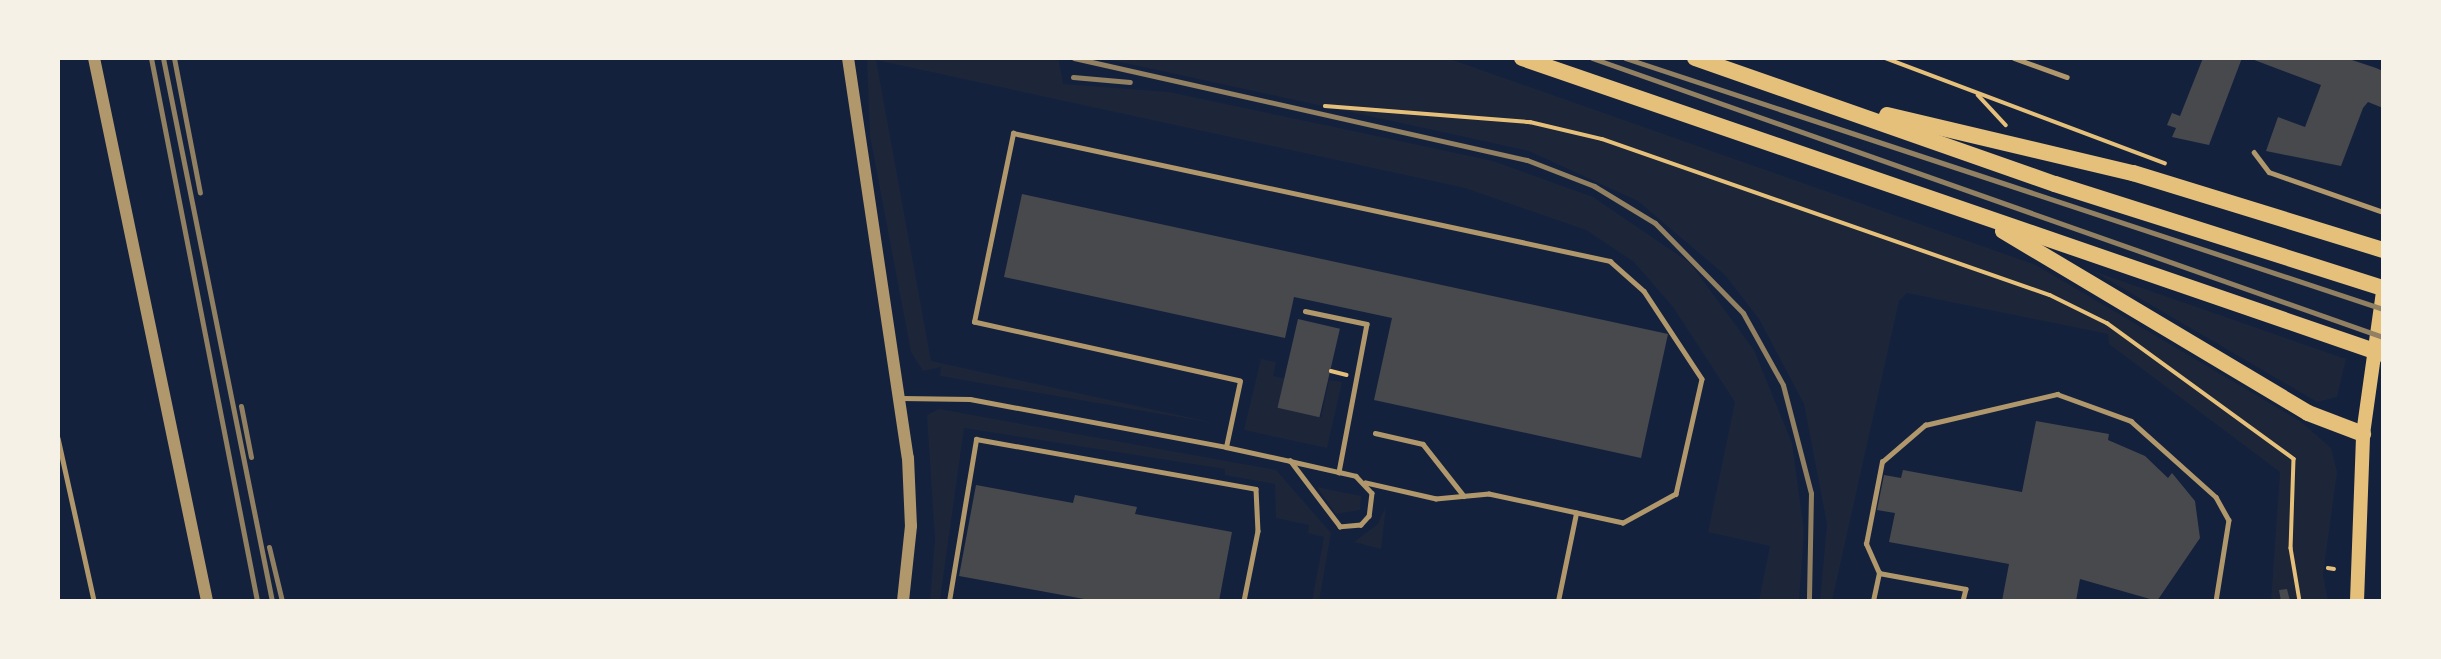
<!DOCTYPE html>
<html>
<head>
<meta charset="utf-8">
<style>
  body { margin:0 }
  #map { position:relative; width:2441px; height:659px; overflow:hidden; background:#14213d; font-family:"IBM Plex Sans",sans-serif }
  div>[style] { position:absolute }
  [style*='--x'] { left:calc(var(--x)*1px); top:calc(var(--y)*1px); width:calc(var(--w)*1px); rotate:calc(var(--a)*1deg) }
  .green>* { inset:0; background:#1d2539 }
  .building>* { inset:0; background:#48494c; transform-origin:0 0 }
  .path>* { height:3.5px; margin:-1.75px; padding:0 1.75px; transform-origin:1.75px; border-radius:1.75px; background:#e5c07b }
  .service>* { height:4.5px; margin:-2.25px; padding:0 2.25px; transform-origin:2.25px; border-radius:2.25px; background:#b1986c }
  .tertiary>* { height:12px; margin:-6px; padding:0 6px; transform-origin:6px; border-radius:6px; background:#b1986c }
  .secondary>* { height:14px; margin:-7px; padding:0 7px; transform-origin:7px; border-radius:7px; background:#e5c07b }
  .trunk>* { height:16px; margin:-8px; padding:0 8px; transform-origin:8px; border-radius:8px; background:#e5c07b }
  .rail>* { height:5px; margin:-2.5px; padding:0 2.5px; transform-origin:2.5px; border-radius:2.5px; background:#918062 }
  span { translate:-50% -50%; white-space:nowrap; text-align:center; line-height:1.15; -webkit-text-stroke:6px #f6f1e7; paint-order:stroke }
  .frame { position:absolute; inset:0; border:60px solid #f6f1e7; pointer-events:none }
</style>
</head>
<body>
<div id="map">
  <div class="green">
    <div style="clip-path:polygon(867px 58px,1053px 58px,1059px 61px,1063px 84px,1169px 92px,1339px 128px,1493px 161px,1593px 197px,1690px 263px,1754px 350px,1792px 443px,1804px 531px,1799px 601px,1759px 601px,1770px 546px,1708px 532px,1735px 402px,1673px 307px,1634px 262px,1586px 230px,1465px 188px,876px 60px,931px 361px,1219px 424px,940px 376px,941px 367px,923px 371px,911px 352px,870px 136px)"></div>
    <div style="clip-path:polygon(1102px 58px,1447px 58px,2036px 265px,2300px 421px,2331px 448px,2337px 472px,2323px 575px,2328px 601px,2271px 601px,2280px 472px,2109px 344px,2108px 334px,1907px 293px,1899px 301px,1832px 601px,1820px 601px,1827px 524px,1804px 404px,1759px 319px,1725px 275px,1638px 201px,1529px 151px)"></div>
    <div style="clip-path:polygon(2093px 271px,2346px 359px,2337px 397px,2317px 402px)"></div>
    <div style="clip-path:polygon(1261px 359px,1276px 362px,1273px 376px,1285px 379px,1279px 408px,1321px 417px,1329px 380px,1342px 382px,1327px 448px,1244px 430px)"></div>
    <div style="clip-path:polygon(939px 409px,1276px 470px,1331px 533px,1319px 601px,1312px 601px,1324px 537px,1308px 533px,1309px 525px,1276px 518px,1275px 484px,1225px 475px,1225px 469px,964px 428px,940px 600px,930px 601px,935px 539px,927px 415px)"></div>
    <div style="clip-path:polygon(1317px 487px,1361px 496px,1360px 510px,1336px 514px)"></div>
    <div style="clip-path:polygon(1386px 506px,1381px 549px,1354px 542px,1378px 524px)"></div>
  </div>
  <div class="building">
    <div style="clip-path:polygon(2203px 58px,2242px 58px,2209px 145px,2172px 137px,2176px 128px,2167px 125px,2172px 113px,2180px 116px)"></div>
    <div style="clip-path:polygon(2249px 58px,2346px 58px,2376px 68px,2383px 71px,2383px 108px,2368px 102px,2363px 108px,2341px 166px,2266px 151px,2278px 117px,2305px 127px,2321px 85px)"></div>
    <div style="clip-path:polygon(1022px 194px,1668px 334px,1641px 458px,1374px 400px,1392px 318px,1294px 297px,1285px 338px,1004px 277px)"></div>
    <div style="left:1298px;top:319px;width:43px;height:91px;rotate:13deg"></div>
    <div style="clip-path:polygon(2036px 421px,2109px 434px,2108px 440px,2145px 456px,2168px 478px,2172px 473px,2195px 501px,2200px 538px,2157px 601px,2080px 579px,2076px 601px,2002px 601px,2009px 564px,1889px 542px,1895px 513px,1877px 510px,1884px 475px,1901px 478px,1903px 470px,2022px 492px)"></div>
    <div style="clip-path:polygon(976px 485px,1073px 503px,1075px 495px,1137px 507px,1135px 514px,1232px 532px,1219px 601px,1095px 601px,959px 576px)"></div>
    <div style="clip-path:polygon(2287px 589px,2290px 601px,2281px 601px,2279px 590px)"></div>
  </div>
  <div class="path">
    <div style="--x:1885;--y:58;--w:299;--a:20.6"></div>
    <div style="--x:1978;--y:95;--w:41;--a:47"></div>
    <div style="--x:1325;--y:106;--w:206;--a:4.5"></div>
    <div style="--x:1530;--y:122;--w:74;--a:13.3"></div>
    <div style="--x:1602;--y:139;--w:474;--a:19.2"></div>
    <div style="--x:2050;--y:295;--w:64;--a:26.2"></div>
    <div style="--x:2107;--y:323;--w:231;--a:36"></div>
    <div style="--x:2294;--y:459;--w:89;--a:91.9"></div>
    <div style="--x:2291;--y:548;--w:54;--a:80.4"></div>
    <div style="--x:1331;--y:371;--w:16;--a:14"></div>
    <div style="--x:2328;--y:568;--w:6;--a:9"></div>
  </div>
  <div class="service">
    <div style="--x:2014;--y:58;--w:56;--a:19.7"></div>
    <div style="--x:2254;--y:152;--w:25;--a:53"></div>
    <div style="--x:2269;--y:172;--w:121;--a:19.3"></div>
    <div style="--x:1305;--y:311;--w:63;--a:11.8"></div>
    <div style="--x:1367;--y:324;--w:151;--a:100.7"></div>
    <div style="--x:902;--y:398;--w:68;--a:0.8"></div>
    <div style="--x:970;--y:399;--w:260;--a:10.6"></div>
    <div style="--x:1226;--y:447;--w:66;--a:12.3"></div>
    <div style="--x:1290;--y:461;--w:50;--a:12.7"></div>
    <div style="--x:1339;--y:472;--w:17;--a:13"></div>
    <div style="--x:1356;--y:476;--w:23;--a:47"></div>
    <div style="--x:1372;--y:493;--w:23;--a:97"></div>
    <div style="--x:1369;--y:516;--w:12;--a:132"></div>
    <div style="--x:1361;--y:525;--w:21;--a:175"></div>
    <div style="--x:1340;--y:527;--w:83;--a:-127.1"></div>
    <div style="--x:1375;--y:433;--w:49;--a:12.9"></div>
    <div style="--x:1423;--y:444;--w:66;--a:51.7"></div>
    <div style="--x:58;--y:438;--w:167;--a:77.5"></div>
    <div style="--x:1226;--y:447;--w:67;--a:-78"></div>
    <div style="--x:1240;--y:381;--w:272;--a:-167.5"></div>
    <div style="--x:974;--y:322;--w:193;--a:-78.3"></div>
    <div style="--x:1013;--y:133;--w:611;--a:12.1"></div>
    <div style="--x:1610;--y:261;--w:45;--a:41.4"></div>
    <div style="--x:1644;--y:291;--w:105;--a:56.6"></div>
    <div style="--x:1702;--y:379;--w:118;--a:102.7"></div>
    <div style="--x:1676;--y:494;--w:60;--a:151.3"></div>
    <div style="--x:1623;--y:523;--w:137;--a:-167.8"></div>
    <div style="--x:1489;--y:494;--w:53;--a:174.6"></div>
    <div style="--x:1436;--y:499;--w:72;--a:-167.1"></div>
    <div style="--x:1879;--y:573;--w:32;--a:-114"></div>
    <div style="--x:1866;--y:544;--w:84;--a:-79"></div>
    <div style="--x:1882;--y:462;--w:57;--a:-40.7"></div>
    <div style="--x:1925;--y:425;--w:136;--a:-13.2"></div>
    <div style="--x:2057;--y:394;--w:79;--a:20"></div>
    <div style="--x:2131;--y:421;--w:114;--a:41.8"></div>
    <div style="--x:2216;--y:497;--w:26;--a:61"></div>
    <div style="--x:2229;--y:520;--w:82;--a:99.1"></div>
    <div style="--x:949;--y:601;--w:164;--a:-80.5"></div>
    <div style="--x:976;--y:439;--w:284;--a:10.1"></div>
    <div style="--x:1256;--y:489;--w:42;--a:87.3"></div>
    <div style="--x:1258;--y:531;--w:71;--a:101.3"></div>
    <div style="--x:1558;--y:601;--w:90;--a:-78.4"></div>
    <div style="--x:1873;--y:601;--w:29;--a:-78"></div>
    <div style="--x:1879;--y:573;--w:88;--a:10.4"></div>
    <div style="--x:1966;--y:589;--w:12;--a:104"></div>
  </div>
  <div class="tertiary">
    <div style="--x:94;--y:58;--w:555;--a:78.24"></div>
    <div style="--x:848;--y:58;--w:404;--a:81.5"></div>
    <div style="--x:908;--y:458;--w:68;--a:87.5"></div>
    <div style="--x:911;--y:526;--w:75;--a:96.1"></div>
  </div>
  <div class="secondary">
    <div style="--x:2357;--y:601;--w:167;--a:-87.9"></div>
    <div style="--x:2363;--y:434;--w:144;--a:-82"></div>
  </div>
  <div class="trunk">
    <div style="--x:1522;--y:58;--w:910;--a:18.97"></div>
    <div style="--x:1695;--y:58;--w:381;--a:19.3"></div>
    <div style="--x:2055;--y:184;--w:344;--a:17.6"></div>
    <div style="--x:1887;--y:115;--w:253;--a:13.3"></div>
    <div style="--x:2133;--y:173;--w:262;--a:17.1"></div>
    <div style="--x:2003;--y:231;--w:355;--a:30.8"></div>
    <div style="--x:2308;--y:413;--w:59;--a:20.9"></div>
  </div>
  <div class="rail">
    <div style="--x:151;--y:58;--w:553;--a:78.95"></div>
    <div style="--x:163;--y:58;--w:554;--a:78.65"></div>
    <div style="--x:174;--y:58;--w:137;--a:79.1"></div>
    <div style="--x:1074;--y:58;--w:464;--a:12.7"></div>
    <div style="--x:1527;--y:160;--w:72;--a:21.2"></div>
    <div style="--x:1594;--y:186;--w:71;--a:31.2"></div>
    <div style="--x:1655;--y:223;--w:126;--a:45.6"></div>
    <div style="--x:1743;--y:313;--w:82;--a:60.9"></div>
    <div style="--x:1783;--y:385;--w:112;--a:75.5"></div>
    <div style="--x:1811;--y:493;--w:108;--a:91.1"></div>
    <div style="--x:1592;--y:58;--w:839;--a:19.43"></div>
    <div style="--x:1625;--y:58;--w:798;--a:18.32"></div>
    <div style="--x:1073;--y:77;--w:57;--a:5"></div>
    <div style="--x:241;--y:406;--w:52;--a:78.9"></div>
    <div style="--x:269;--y:547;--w:56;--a:76.5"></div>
  </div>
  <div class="frame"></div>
</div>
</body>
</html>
